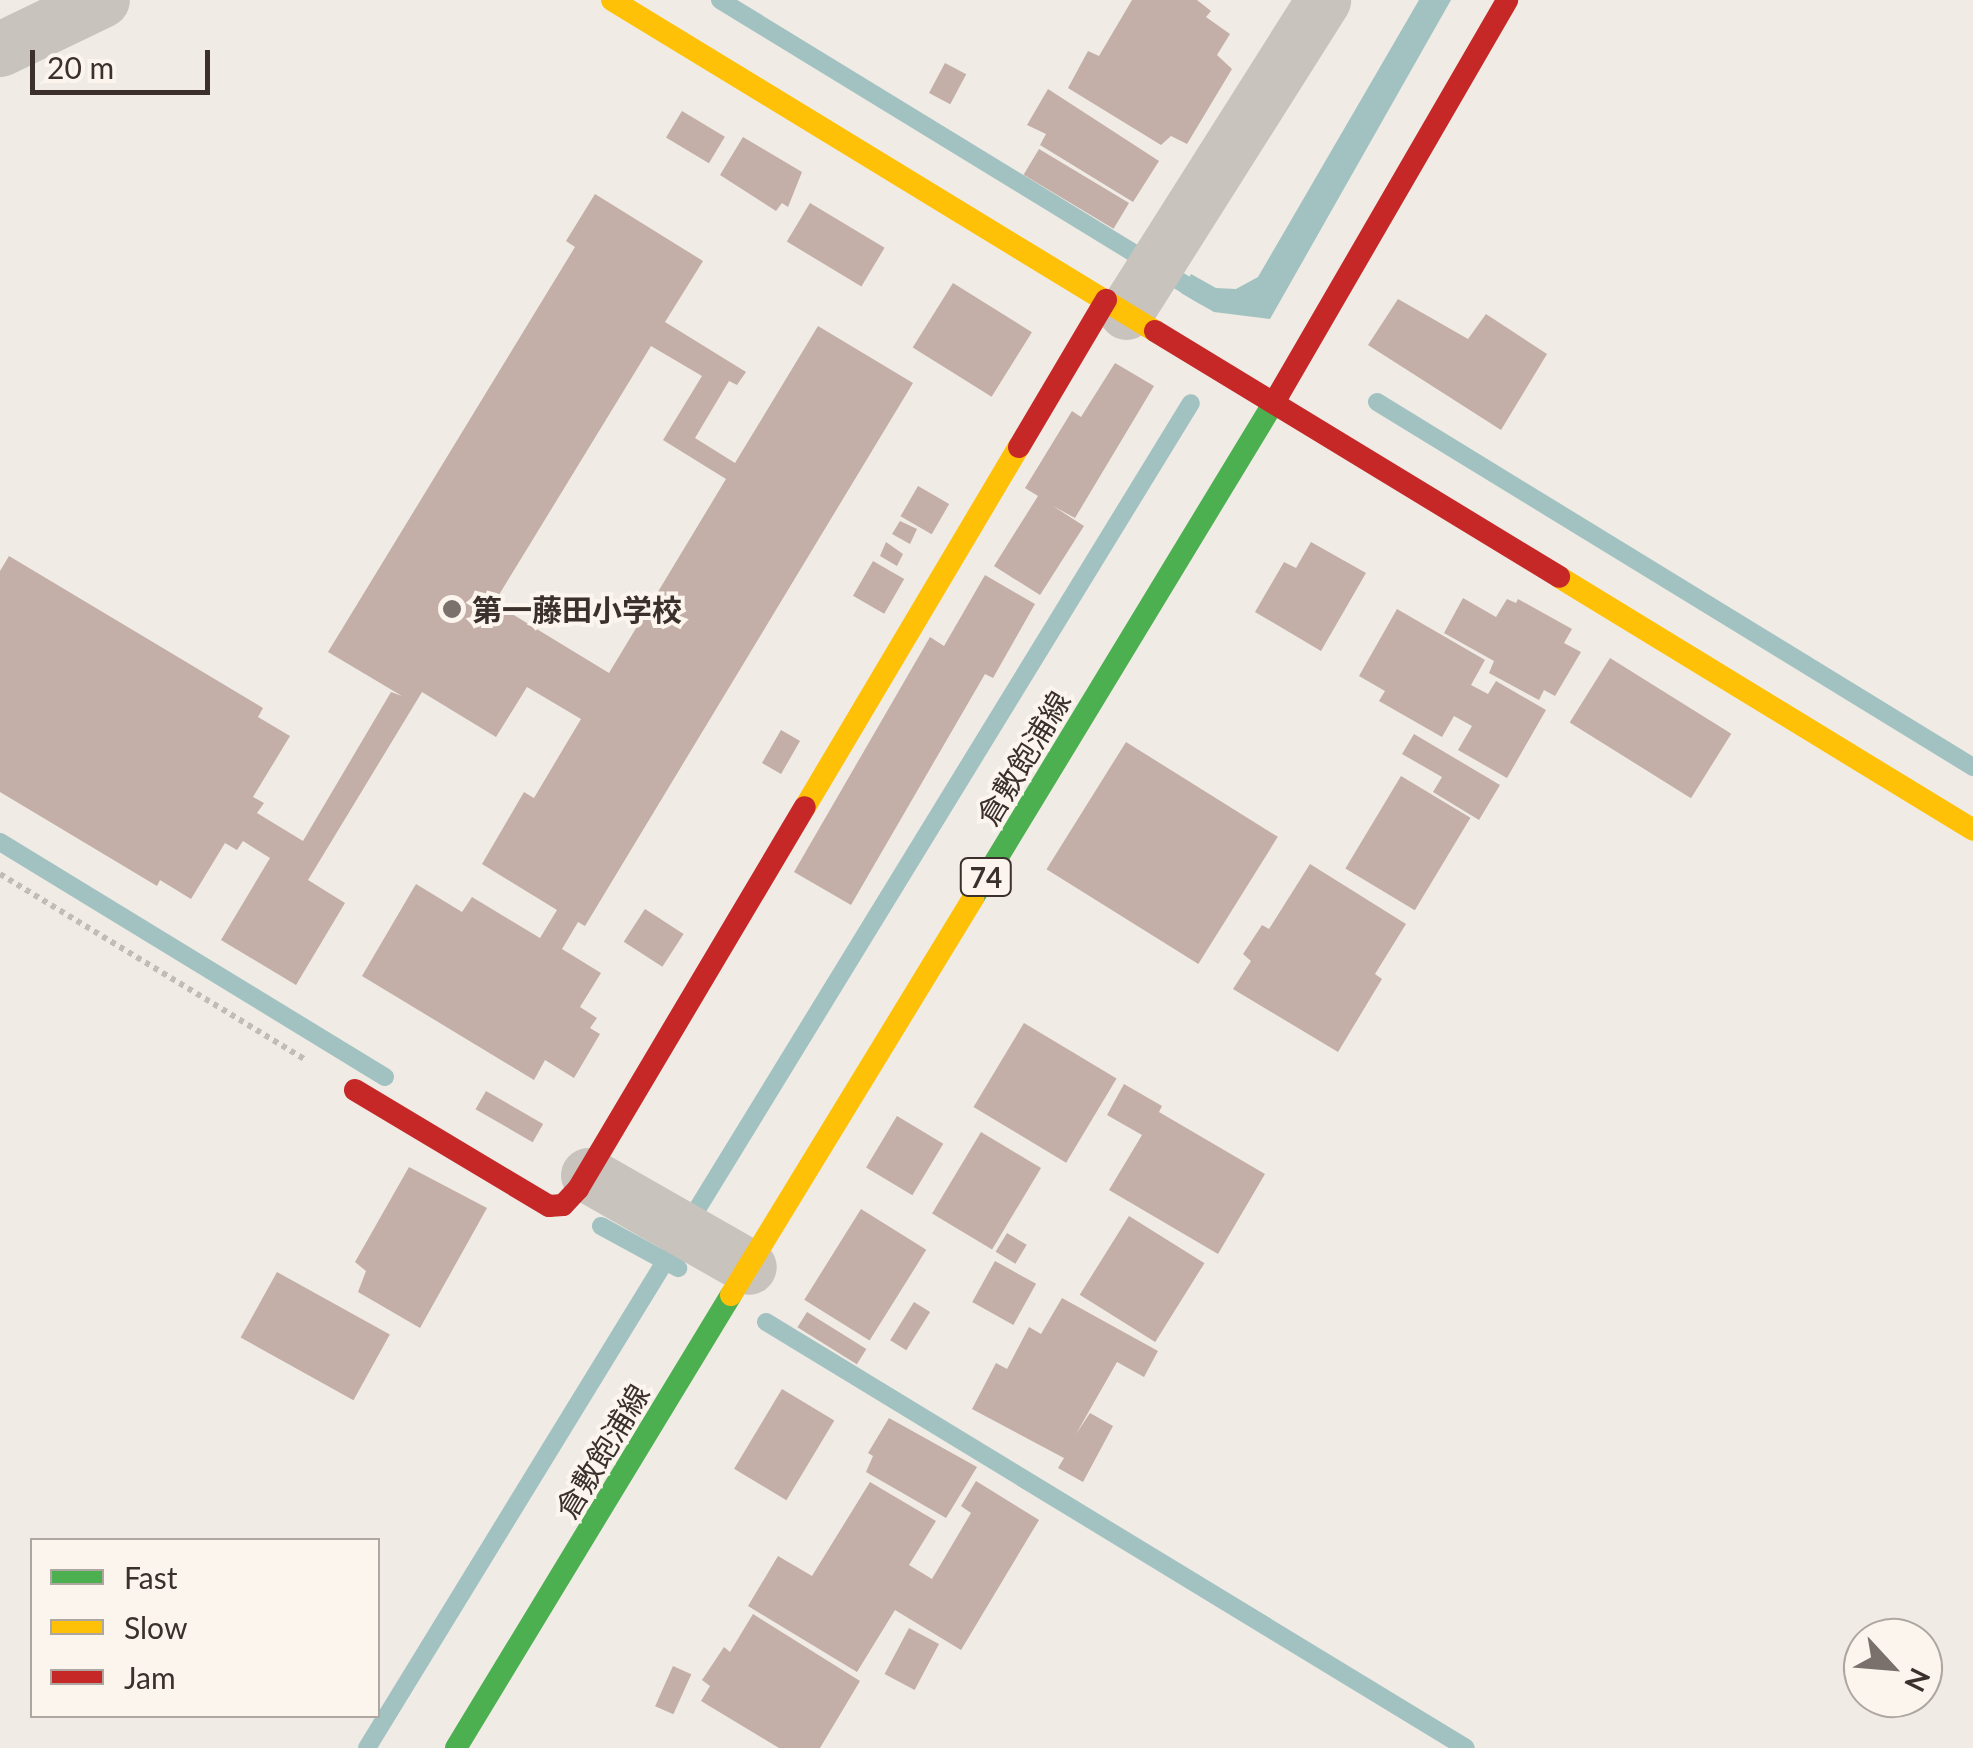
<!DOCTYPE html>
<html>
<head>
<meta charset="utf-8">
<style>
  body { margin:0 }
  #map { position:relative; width:1973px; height:1748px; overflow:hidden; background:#f0ebe5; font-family:Lato,"Noto Sans JP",sans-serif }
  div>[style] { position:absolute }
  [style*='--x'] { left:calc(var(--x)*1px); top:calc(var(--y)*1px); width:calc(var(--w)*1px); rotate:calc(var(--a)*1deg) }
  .water>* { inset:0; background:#a1c2c1 }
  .stream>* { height:18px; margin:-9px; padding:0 9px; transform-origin:9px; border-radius:9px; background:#a1c2c1 }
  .building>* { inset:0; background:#c3afa7; transform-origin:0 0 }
  .path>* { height:6px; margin-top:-3px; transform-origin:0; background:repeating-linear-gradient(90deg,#c2bbb6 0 5px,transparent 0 10px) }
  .street>* { height:55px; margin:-27.5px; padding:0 27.5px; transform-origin:27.5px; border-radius:27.5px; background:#c9c3be }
  .fast>* { height:22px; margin:-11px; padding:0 11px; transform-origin:11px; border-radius:11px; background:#4caf50 }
  .slow>* { height:22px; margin:-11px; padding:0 11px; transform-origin:11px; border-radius:11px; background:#ffc107 }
  .jam>* { height:22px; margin:-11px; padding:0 11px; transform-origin:11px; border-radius:11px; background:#c62828 }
  .dots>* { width:28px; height:28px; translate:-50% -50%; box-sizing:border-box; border:5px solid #fbf5ee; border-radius:50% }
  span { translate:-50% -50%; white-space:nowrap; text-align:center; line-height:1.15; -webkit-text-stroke:8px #fbf5ee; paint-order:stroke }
  .shield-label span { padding:2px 8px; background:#fbf5ee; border:2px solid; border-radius:8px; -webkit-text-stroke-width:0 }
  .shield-label { font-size:28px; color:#3b302b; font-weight:700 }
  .poi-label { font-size:30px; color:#3b302b; font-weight:700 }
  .left { translate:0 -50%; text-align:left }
  .street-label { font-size:30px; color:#3b302b }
  .legend { position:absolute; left:30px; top:1538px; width:350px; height:180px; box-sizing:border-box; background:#fbf5ee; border:2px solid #aea6a0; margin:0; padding:12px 18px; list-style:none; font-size:30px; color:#3b302b }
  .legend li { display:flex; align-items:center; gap:20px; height:50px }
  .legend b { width:50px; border:2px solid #aea6a0 }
  .north { position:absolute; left:1843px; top:1618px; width:100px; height:100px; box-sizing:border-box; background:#fbf5ee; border:2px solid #aea6a0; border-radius:50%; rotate:116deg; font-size:28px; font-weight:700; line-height:40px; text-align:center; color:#3b302b }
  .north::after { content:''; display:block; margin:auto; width:35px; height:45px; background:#7a716c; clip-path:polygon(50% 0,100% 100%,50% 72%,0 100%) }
  .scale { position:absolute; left:30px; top:50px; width:180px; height:45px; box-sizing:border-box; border:5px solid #3b302b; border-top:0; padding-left:12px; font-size:30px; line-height:35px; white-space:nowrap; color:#3b302b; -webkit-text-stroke:8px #fbf5ee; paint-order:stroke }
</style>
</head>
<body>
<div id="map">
  <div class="water">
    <div style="clip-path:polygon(1419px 0,1451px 0,1270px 319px,1214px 312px,1181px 293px,1191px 274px,1216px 288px,1236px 289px,1258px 277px)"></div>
  </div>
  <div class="stream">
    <div style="--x:720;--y:0;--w:567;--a:31.45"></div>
    <div style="--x:1377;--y:402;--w:699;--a:31.48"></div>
    <div style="--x:0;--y:842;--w:451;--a:31.4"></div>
    <div style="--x:601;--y:1226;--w:88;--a:28.6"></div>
    <div style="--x:766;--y:1322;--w:819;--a:31.32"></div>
    <div style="--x:367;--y:1748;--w:1577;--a:-58.51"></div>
  </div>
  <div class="building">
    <div style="clip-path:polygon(1132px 0,1197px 0,1211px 11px,1206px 17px,1230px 34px,1217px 55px,1232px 69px,1187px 144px,1171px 136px,1161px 145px,1068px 88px,1088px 51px,1099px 56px)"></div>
    <div style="left:945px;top:63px;width:24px;height:34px;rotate:28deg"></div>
    <div style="clip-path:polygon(1048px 89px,1159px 161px,1133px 202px,1040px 145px,1046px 134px,1027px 125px)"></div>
    <div style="left:682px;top:111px;width:50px;height:31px;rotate:31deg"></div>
    <div style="clip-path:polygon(743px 137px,802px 172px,788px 207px,782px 203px,776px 211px,720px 175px)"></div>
    <div style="left:1039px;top:149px;width:105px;height:30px;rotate:31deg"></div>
    <div style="clip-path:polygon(evenodd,595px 194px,703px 261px,665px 322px,746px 372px,737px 385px,729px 381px,695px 438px,735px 463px,818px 326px,913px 383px,585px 926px,578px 922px,562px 949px,601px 973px,580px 1007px,597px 1018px,590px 1028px,600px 1034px,574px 1078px,545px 1060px,534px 1080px,362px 976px,416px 884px,462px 912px,472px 897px,540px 938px,557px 910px,482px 864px,524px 792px,534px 798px,581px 719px,527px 687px,496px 737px,422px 692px,308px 880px,345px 903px,296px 985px,221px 940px,270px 858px,243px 841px,237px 850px,225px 843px,191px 899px,160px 880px,157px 886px,0 792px,0 571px,9px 556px,263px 708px,258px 717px,290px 736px,253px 797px,264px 803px,257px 813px,303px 841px,391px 692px,402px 696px,328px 652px,575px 247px,566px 241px,595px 194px,651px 346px,702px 376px,663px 440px,726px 479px,609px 673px,494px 603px,651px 346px)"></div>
    <div style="left:810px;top:203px;width:87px;height:45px;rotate:31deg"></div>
    <div style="left:953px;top:283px;width:93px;height:76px;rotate:32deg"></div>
    <div style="clip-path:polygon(1398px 299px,1468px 339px,1486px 314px,1547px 354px,1501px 430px,1368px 345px)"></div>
    <div style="clip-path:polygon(1115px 363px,1154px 386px,1075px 518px,1053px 506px,1084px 526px,1040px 595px,994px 566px,1038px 496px,1025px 488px,1072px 411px,1081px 417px)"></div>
    <div style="left:918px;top:486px;width:36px;height:35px;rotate:30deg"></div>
    <div style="clip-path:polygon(900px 521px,917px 529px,910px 544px,892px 534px)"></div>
    <div style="clip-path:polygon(886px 542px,903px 554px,897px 566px,880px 556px)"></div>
    <div style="clip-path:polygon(1311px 542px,1366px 573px,1321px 651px,1255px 612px,1284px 562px,1296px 568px)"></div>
    <div style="left:873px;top:561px;width:36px;height:40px;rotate:30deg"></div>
    <div style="clip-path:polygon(985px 575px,1035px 604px,993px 678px,985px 674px,851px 905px,794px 872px,930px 637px,944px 646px)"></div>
    <div style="clip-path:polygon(1463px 598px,1496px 617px,1507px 599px,1516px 603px,1518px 599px,1572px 629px,1564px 643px,1581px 652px,1555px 696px,1544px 690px,1539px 700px,1489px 673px,1494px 661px,1444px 633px)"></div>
    <div style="clip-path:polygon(1397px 609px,1485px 660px,1471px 685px,1488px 694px,1496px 681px,1546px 710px,1507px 778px,1458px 750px,1472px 726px,1454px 716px,1442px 737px,1379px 701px,1385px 691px,1359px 676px)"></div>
    <div style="left:1610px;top:658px;width:143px;height:76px;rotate:32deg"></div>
    <div style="left:781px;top:730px;width:22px;height:38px;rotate:30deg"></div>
    <div style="clip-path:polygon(1414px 734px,1500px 785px,1479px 820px,1433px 792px,1442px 777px,1402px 754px)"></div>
    <div style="left:1126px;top:742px;width:179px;height:150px;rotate:32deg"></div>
    <div style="left:1401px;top:776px;width:81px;height:108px;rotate:31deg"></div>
    <div style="clip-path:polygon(1310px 864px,1406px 924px,1375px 974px,1382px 979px,1338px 1052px,1233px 989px,1251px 961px,1243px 954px,1262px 925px,1269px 929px)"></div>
    <div style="left:645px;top:909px;width:46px;height:39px;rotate:33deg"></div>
    <div style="left:1024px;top:1023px;width:108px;height:98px;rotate:31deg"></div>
    <div style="clip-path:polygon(1124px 1084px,1162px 1106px,1159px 1112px,1265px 1174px,1218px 1254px,1109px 1190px,1142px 1135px,1107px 1115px)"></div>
    <div style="left:486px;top:1091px;width:66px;height:21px;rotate:30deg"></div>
    <div style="left:897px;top:1116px;width:54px;height:60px;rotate:31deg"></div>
    <div style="left:981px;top:1132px;width:70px;height:95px;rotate:31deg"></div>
    <div style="clip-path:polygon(409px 1167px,487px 1208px,420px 1328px,358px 1292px,366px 1271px,355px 1262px)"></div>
    <div style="left:861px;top:1209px;width:77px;height:107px;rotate:32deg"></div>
    <div style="left:1129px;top:1216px;width:89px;height:93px;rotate:32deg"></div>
    <div style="left:1007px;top:1233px;width:23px;height:22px;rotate:31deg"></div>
    <div style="left:995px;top:1261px;width:47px;height:47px;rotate:29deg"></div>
    <div style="left:277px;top:1272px;width:129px;height:75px;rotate:29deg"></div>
    <div style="clip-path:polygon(1062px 1298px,1158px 1351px,1144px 1377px,1117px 1362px,1076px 1434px,1090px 1413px,1113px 1426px,1083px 1482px,1058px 1468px,1064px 1458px,972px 1409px,996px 1363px,1007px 1369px,1029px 1327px,1041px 1334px)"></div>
    <div style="left:914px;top:1302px;width:19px;height:45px;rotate:32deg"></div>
    <div style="left:807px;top:1312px;width:70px;height:18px;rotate:32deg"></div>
    <div style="left:782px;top:1389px;width:61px;height:93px;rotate:31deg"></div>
    <div style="clip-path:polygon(889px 1418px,977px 1467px,946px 1518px,866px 1472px,873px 1456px,868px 1453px)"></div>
    <div style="clip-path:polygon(976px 1481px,1039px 1520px,961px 1650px,895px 1610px,857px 1672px,748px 1606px,778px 1556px,812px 1576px,870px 1482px,936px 1521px,909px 1565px,932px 1579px,971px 1513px,961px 1506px)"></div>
    <div style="clip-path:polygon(753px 1614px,860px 1681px,820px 1748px,779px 1748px,701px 1701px,710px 1686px,702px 1680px,724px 1647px,730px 1652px)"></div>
    <div style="left:909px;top:1628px;width:34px;height:52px;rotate:28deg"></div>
    <div style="left:673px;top:1666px;width:20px;height:44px;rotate:24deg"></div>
  </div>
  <div class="path">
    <div style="--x:0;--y:874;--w:359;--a:31.3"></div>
  </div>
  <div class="street">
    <div style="--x:0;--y:49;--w:113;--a:-25.7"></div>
    <div style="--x:1126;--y:312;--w:369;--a:-57.7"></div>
    <div style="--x:588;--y:1175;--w:185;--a:29.7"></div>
  </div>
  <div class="fast">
    <div style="--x:973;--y:898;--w:590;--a:-58.74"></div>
    <div style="--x:456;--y:1748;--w:530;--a:-58.74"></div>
  </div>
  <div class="slow">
    <div style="--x:612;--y:0;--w:636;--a:31.37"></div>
    <div style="--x:1559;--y:577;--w:485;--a:31.4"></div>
    <div style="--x:805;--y:807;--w:419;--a:-59.3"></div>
    <div style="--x:731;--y:1295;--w:465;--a:-58.6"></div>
  </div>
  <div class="jam">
    <div style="--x:1155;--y:331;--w:473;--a:31.3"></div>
    <div style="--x:1279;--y:394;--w:455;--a:-59.9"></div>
    <div style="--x:1019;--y:447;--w:171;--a:-59.4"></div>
    <div style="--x:355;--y:1090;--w:226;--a:30.9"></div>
    <div style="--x:549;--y:1206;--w:14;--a:-4"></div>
    <div style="--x:563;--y:1205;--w:22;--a:-47"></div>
    <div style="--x:578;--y:1189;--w:444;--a:-59.3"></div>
  </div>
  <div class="dots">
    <div style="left:452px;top:609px;background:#7a716c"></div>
  </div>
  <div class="shield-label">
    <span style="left:986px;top:877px">74</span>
  </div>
  <div class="poi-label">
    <span class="left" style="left:472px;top:609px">第一藤田小学校</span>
  </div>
  <div class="street-label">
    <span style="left:1023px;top:758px;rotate:-59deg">倉敷飽浦線</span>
    <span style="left:602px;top:1451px;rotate:-59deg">倉敷飽浦線</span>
  </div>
  <ul class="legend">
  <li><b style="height:12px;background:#4caf50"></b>Fast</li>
  <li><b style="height:12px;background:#ffc107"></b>Slow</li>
  <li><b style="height:12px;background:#c62828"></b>Jam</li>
  </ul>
  <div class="north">N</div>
  <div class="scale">20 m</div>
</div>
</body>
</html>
